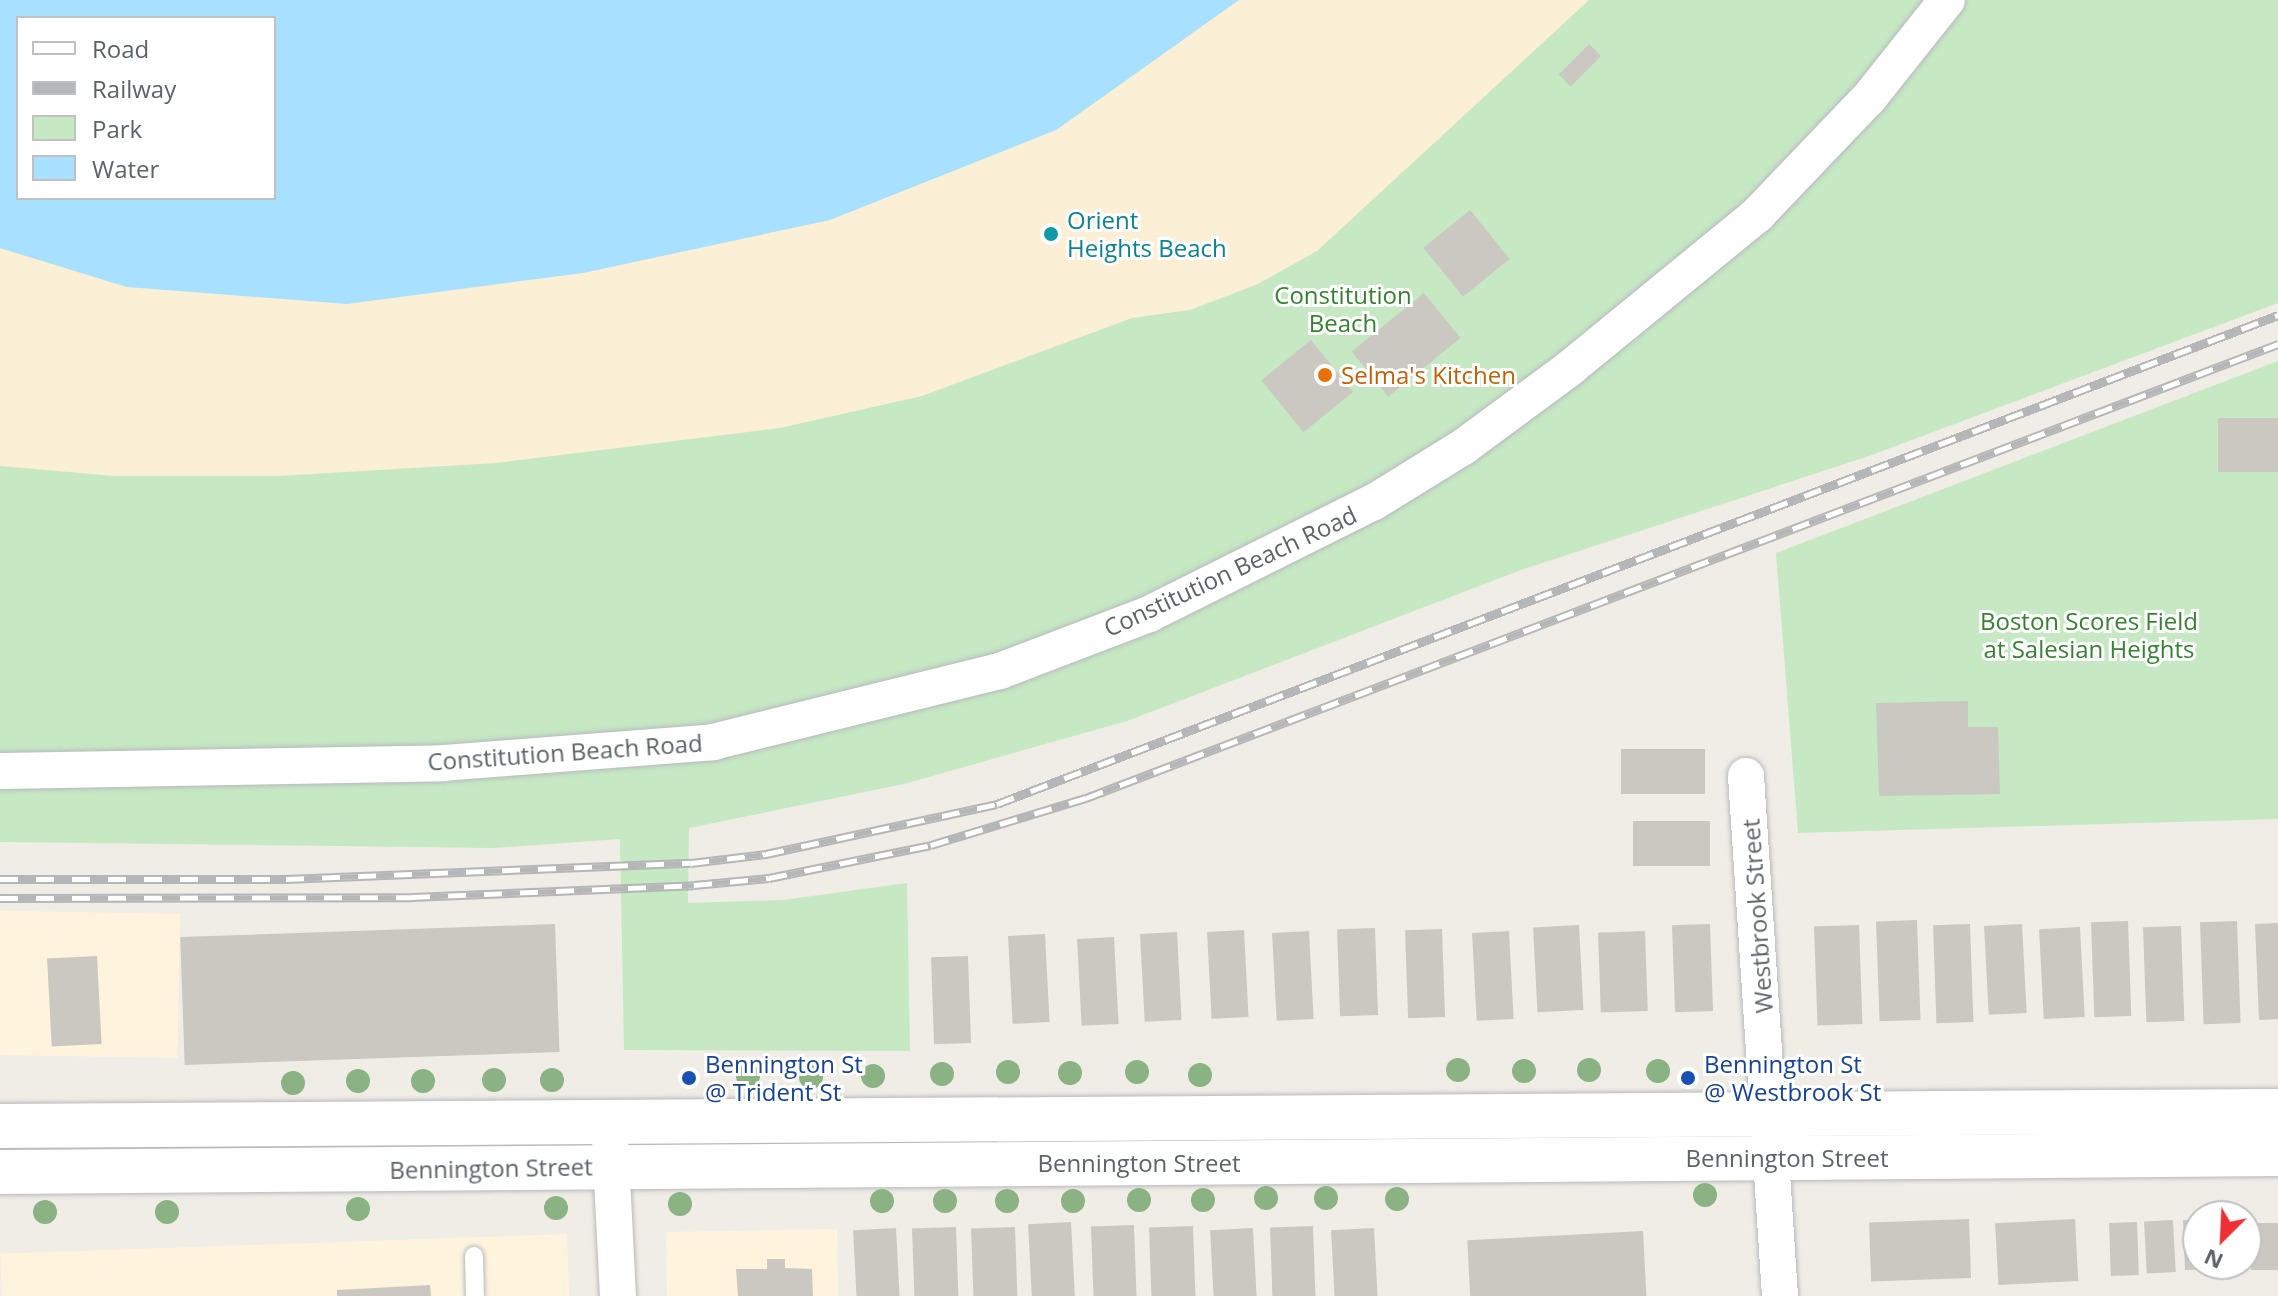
<!DOCTYPE html>
<html>
<head>
<meta charset="utf-8">
<style>
  body { margin:0 }
  #map { position:relative; width:2278px; height:1296px; overflow:hidden; background:#f0ede6; font-family:"Open Sans",sans-serif }
  div>[style] { position:absolute }
  [style*='--x'] { left:calc(var(--x)*1px); top:calc(var(--y)*1px); width:calc(var(--w)*1px); rotate:calc(var(--a)*1deg) }
  .commercial>* { inset:0; background:#fef4dd; transform-origin:0 0 }
  .green>* { inset:0; background:#c6e8c3 }
  .sand>* { inset:0; background:#fbefd6 }
  .water>* { inset:0; background:#a8e1ff }
  .building>* { inset:0; background:#cbc8c2; transform-origin:0 0 }
  .roads { filter:drop-shadow(0 0 2px #b7b9bd) drop-shadow(0 0 2px #b7b9bd) }
  .lane>* { height:18px; margin:-9px; padding:0 9px; transform-origin:9px; border-radius:9px; background:#fff }
  .street>* { height:36px; margin:-18px; padding:0 18px; transform-origin:18px; border-radius:18px; background:#fff }
  .secondary>* { height:44px; margin:-22px; padding:0 22px; transform-origin:22px; border-radius:22px; background:#fff }
  .rail>* { height:9px; margin-top:-4.5px; transform-origin:0; background:repeating-linear-gradient(90deg,#fff 0 18px,#b5b6b7 0 36px); box-sizing:border-box; border-block:2px solid #b5b6b7 }
  .trees>* { width:24px; height:24px; margin:-12px; border-radius:50%; background:#8ab283 }
  .dots>* { width:22px; height:22px; translate:-50% -50%; box-sizing:border-box; border:4px solid #fff; border-radius:50% }
  span { translate:-50% -50%; white-space:nowrap; text-align:center; line-height:1.15; -webkit-text-stroke:6px #fff; paint-order:stroke }
  .culture-label { font-size:24px; color:#0d838f }
  .left { translate:0 -50%; text-align:left }
  .park-label { font-size:24px; color:#368232 }
  .food-label { font-size:24px; color:#c56008 }
  .street-label { font-size:24px; color:#5e6367 }
  .transit-label { font-size:24px; color:#164399 }
  .legend { position:absolute; left:16px; top:16px; width:260px; height:184px; box-sizing:border-box; background:#fff; border:2px solid #bfc1c2; margin:0; padding:10px 14px; list-style:none; font-size:24px; color:#5e6367 }
  .legend li { display:flex; align-items:center; gap:16px; height:40px }
  .legend b { width:40px; border:2px solid #bfc1c2 }
  .north { position:absolute; left:2182px; top:1200px; width:80px; height:80px; box-sizing:border-box; background:#fff; border:2px solid #bfc1c2; border-radius:50%; rotate:204deg; font-size:22px; font-weight:700; line-height:32px; text-align:center; color:#5e6367 }
  .north::after { content:''; display:block; margin:auto; width:28px; height:36px; background:#ed3033; clip-path:polygon(50% 0,100% 100%,50% 72%,0 100%) }
</style>
</head>
<body>
<div id="map">
  <div class="commercial">
    <div style="left:180px;top:914px;width:144px;height:180px;rotate:91deg"></div>
    <div style="left:837px;top:1229px;width:67px;height:171px;rotate:89deg"></div>
    <div style="left:567px;top:1234px;width:62px;height:567px;rotate:88deg"></div>
  </div>
  <div class="green">
    <div style="clip-path:polygon(1239px 0,2278px 0,2278px 303px,1869px 456px,1521px 570px,1127px 721px,904px 784px,689px 828px,688px 903px,783px 900px,907px 883px,910px 1051px,624px 1050px,620px 839px,494px 848px,0 842px,0 248px,127px 287px,583px 273px,830px 220px,1205px 29px)"></div>
    <div style="clip-path:polygon(2278px 361px,2278px 819px,1798px 833px,1776px 553px)"></div>
  </div>
  <div class="sand">
    <div style="clip-path:polygon(1239px 0,1589px 0,1317px 251px,1258px 284px,1190px 310px,1132px 318px,922px 396px,780px 428px,496px 463px,279px 476px,114px 476px,0 466px,0 248px,127px 287px,1056px 130px)"></div>
  </div>
  <div class="water">
    <div style="clip-path:polygon(evenodd,0 0,1239px 0,1056px 130px,830px 220px,583px 273px,347px 304px,127px 287px,0 248px,0 0,18px 18px,274px 18px,274px 198px,18px 198px,18px 18px)"></div>
  </div>
  <div class="building">
    <div style="left:1589px;top:44px;width:17px;height:43px;rotate:45deg"></div>
    <div style="left:1470px;top:210px;width:63px;height:60px;rotate:51deg"></div>
    <div style="left:1424px;top:293px;width:58px;height:93px;rotate:51deg"></div>
    <div style="left:1311px;top:340px;width:67px;height:64px;rotate:51deg"></div>
    <div style="left:2278px;top:418px;width:54px;height:60px;rotate:90deg"></div>
    <div style="clip-path:polygon(1968px 701px,1968px 727px,1998px 727px,2000px 794px,1879px 796px,1876px 703px)"></div>
    <div style="left:1705px;top:749px;width:45px;height:84px;rotate:90deg"></div>
    <div style="left:1633px;top:821px;width:77px;height:45px"></div>
    <div style="left:1917px;top:920px;width:100px;height:41px;rotate:88deg"></div>
    <div style="left:2128px;top:921px;width:95px;height:37px;rotate:88deg"></div>
    <div style="left:2237px;top:921px;width:102px;height:37px;rotate:88deg"></div>
    <div style="clip-path:polygon(2278px 923px,2278px 1019px,2259px 1020px,2255px 924px)"></div>
    <div style="left:555px;top:924px;width:128px;height:375px;rotate:88deg"></div>
    <div style="left:1710px;top:924px;width:87px;height:38px;rotate:88deg"></div>
    <div style="left:1970px;top:924px;width:98px;height:37px;rotate:88deg"></div>
    <div style="left:2022px;top:924px;width:89px;height:38px;rotate:87deg"></div>
    <div style="left:1579px;top:925px;width:85px;height:46px;rotate:87deg"></div>
    <div style="left:1859px;top:925px;width:99px;height:45px;rotate:88deg"></div>
    <div style="left:2181px;top:926px;width:95px;height:38px;rotate:88deg"></div>
    <div style="left:2080px;top:927px;width:90px;height:41px;rotate:87deg"></div>
    <div style="left:1375px;top:928px;width:87px;height:38px;rotate:88deg"></div>
    <div style="left:1442px;top:929px;width:88px;height:37px;rotate:88deg"></div>
    <div style="left:1244px;top:930px;width:87px;height:37px;rotate:87deg"></div>
    <div style="left:1309px;top:931px;width:88px;height:37px;rotate:87deg"></div>
    <div style="left:1509px;top:931px;width:88px;height:37px;rotate:87deg"></div>
    <div style="left:1645px;top:931px;width:80px;height:47px;rotate:88deg"></div>
    <div style="left:1177px;top:932px;width:88px;height:37px;rotate:87deg"></div>
    <div style="left:1045px;top:934px;width:88px;height:37px;rotate:87deg"></div>
    <div style="left:1114px;top:937px;width:87px;height:37px;rotate:87deg"></div>
    <div style="left:97px;top:956px;width:88px;height:50px;rotate:87deg"></div>
    <div style="left:968px;top:956px;width:87px;height:37px;rotate:88deg"></div>
    <div style="left:1969px;top:1219px;width:59px;height:100px;rotate:88deg"></div>
    <div style="left:2075px;top:1219px;width:62px;height:80px;rotate:87deg"></div>
    <div style="clip-path:polygon(2198px 1219px,2198px 1264px,2218px 1269px,2185px 1270px,2183px 1220px)"></div>
    <div style="left:2173px;top:1220px;width:52px;height:29px;rotate:87deg"></div>
    <div style="left:1071px;top:1222px;width:74px;height:43px;rotate:87deg"></div>
    <div style="left:2137px;top:1222px;width:53px;height:28px;rotate:88deg"></div>
    <div style="left:2278px;top:1223px;width:47px;height:27px;rotate:90deg"></div>
    <div style="left:1134px;top:1225px;width:71px;height:43px;rotate:88deg"></div>
    <div style="left:1193px;top:1226px;width:70px;height:44px;rotate:88deg"></div>
    <div style="left:1313px;top:1226px;width:70px;height:43px;rotate:88deg"></div>
    <div style="left:956px;top:1227px;width:69px;height:44px;rotate:88deg"></div>
    <div style="left:1015px;top:1227px;width:69px;height:44px;rotate:88deg"></div>
    <div style="left:896px;top:1228px;width:68px;height:43px;rotate:87deg"></div>
    <div style="left:1253px;top:1228px;width:68px;height:43px;rotate:87deg"></div>
    <div style="left:1374px;top:1228px;width:68px;height:43px;rotate:87deg"></div>
    <div style="left:1643px;top:1231px;width:65px;height:176px;rotate:87deg"></div>
    <div style="clip-path:polygon(767px 1259px,785px 1259px,785px 1268px,812px 1269px,813px 1296px,738px 1296px,736px 1269px,767px 1269px)"></div>
    <div style="clip-path:polygon(430px 1285px,431px 1296px,337px 1296px,337px 1290px)"></div>
  </div>
  <div class="roads">
    <div class="lane">
      <div style="--x:474;--y:1256;--w:40;--a:88.6"></div>
    </div>
    <div class="street">
      <div style="--x:0;--y:771;--w:443;--a:-1"></div>
      <div style="--x:443;--y:763;--w:271;--a:-4.4"></div>
      <div style="--x:713;--y:742;--w:296;--a:-13.9"></div>
      <div style="--x:1000;--y:671;--w:160;--a:-20.9"></div>
      <div style="--x:1149;--y:614;--w:251;--a:-26.5"></div>
      <div style="--x:1374;--y:502;--w:105;--a:-31.7"></div>
      <div style="--x:1463;--y:447;--w:133;--a:-36.4"></div>
      <div style="--x:1570;--y:368;--w:242;--a:-39.3"></div>
      <div style="--x:1757;--y:215;--w:162;--a:-46.3"></div>
      <div style="--x:1869;--y:98;--w:125;--a:-51.5"></div>
      <div style="--x:1746;--y:776;--w:521;--a:86.26"></div>
      <div style="--x:610;--y:1139;--w:157;--a:87.1"></div>
    </div>
    <div class="secondary">
      <div style="--x:0;--y:1126;--w:2278;--a:-0.38"></div>
      <div style="--x:0;--y:1172;--w:2278;--a:-0.45"></div>
    </div>
  </div>
  <div class="rail">
    <div style="--x:0;--y:879;--w:286;--a:0"></div>
    <div style="--x:286;--y:879;--w:405;--a:-2.3"></div>
    <div style="--x:691;--y:863;--w:76;--a:-6.8"></div>
    <div style="--x:766;--y:854;--w:236;--a:-12.2"></div>
    <div style="--x:997;--y:804;--w:1371;--a:-20.89"></div>
    <div style="--x:0;--y:898;--w:412;--a:-0.1"></div>
    <div style="--x:412;--y:897;--w:282;--a:-2.4"></div>
    <div style="--x:694;--y:885;--w:75;--a:-5.3"></div>
    <div style="--x:769;--y:878;--w:165;--a:-11.5"></div>
    <div style="--x:931;--y:845;--w:162;--a:-16.9"></div>
    <div style="--x:1086;--y:798;--w:1276;--a:-20.85"></div>
  </div>
  <div class="trees">
    <div style="left:1458px;top:1070px"></div>
    <div style="left:1589px;top:1070px"></div>
    <div style="left:1524px;top:1071px"></div>
    <div style="left:1658px;top:1071px"></div>
    <div style="left:1008px;top:1072px"></div>
    <div style="left:1137px;top:1072px"></div>
    <div style="left:1070px;top:1073px"></div>
    <div style="left:942px;top:1074px"></div>
    <div style="left:1200px;top:1075px"></div>
    <div style="left:748px;top:1076px"></div>
    <div style="left:873px;top:1076px"></div>
    <div style="left:811px;top:1077px"></div>
    <div style="left:494px;top:1080px"></div>
    <div style="left:552px;top:1080px"></div>
    <div style="left:358px;top:1081px"></div>
    <div style="left:423px;top:1081px"></div>
    <div style="left:293px;top:1083px"></div>
    <div style="left:1705px;top:1195px"></div>
    <div style="left:1266px;top:1198px"></div>
    <div style="left:1326px;top:1198px"></div>
    <div style="left:1397px;top:1199px"></div>
    <div style="left:1139px;top:1200px"></div>
    <div style="left:1203px;top:1200px"></div>
    <div style="left:882px;top:1201px"></div>
    <div style="left:945px;top:1201px"></div>
    <div style="left:1007px;top:1201px"></div>
    <div style="left:1073px;top:1201px"></div>
    <div style="left:680px;top:1204px"></div>
    <div style="left:556px;top:1208px"></div>
    <div style="left:358px;top:1209px"></div>
    <div style="left:45px;top:1212px"></div>
    <div style="left:167px;top:1212px"></div>
  </div>
  <div class="dots">
    <div style="left:1051px;top:234px;background:#0f9aa8"></div>
    <div style="left:1325px;top:375px;background:#e8710a"></div>
    <div style="left:689px;top:1078px;background:#1a4fb4"></div>
    <div style="left:1688px;top:1078px;background:#1a4fb4"></div>
  </div>
  <div class="culture-label">
    <span class="left" style="left:1067px;top:234px">Orient<br>Heights Beach</span>
  </div>
  <div class="park-label">
    <span style="left:1343px;top:309px">Constitution<br>Beach</span>
    <span style="left:2089px;top:635px">Boston Scores Field<br>at Salesian Heights</span>
  </div>
  <div class="food-label">
    <span class="left" style="left:1341px;top:375px">Selma's Kitchen</span>
  </div>
  <div class="street-label">
    <span style="left:1230px;top:571px;rotate:-25deg">Constitution Beach Road</span>
    <span style="left:565px;top:752px;rotate:-4deg">Constitution Beach Road</span>
    <span style="left:1757px;top:916px;rotate:-94deg">Westbrook Street</span>
    <span style="left:1787px;top:1158px">Bennington Street</span>
    <span style="left:1139px;top:1163px">Bennington Street</span>
    <span style="left:491px;top:1168px;rotate:-1deg">Bennington Street</span>
  </div>
  <div class="transit-label">
    <span class="left" style="left:705px;top:1078px">Bennington St<br>@ Trident St</span>
    <span class="left" style="left:1704px;top:1078px">Bennington St<br>@ Westbrook St</span>
  </div>
  <ul class="legend">
  <li><b style="height:10px;background:#fff"></b>Road</li>
  <li><b style="height:10px;background:#b5b6b7"></b>Railway</li>
  <li><b style="height:22px;background:#c6e8c3"></b>Park</li>
  <li><b style="height:22px;background:#a8e1ff"></b>Water</li>
  </ul>
  <div class="north">N</div>
</div>
</body>
</html>
